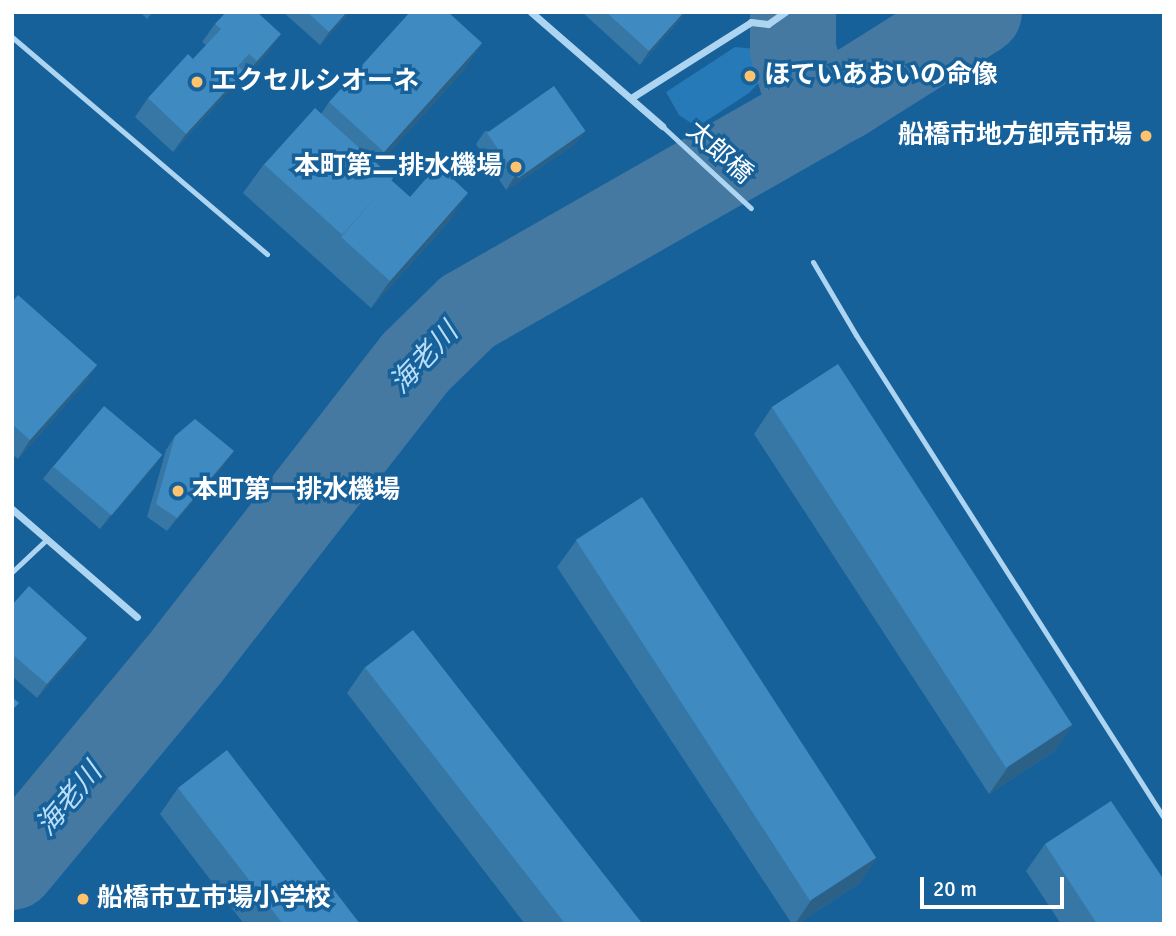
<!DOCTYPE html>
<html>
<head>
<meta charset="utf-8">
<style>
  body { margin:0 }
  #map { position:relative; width:1176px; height:936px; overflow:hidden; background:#17619b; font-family:Signika,"Noto Sans JP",sans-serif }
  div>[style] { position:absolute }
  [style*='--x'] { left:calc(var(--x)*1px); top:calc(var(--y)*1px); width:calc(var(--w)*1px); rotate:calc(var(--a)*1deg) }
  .green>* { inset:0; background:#267ab8 }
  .river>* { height:86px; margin:-43px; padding:0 43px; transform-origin:43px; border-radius:43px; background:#4579a1 }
  .lane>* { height:5px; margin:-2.5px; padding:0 2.5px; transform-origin:2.5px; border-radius:2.5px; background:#add5f2 }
  .street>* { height:7px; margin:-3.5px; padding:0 3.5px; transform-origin:3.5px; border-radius:3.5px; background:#add5f2 }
  .wall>* { inset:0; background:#3677a6 }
  .shaded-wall>* { inset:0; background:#2c6187 }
  .building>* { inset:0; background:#3f8ac1; transform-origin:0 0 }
  .dots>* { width:19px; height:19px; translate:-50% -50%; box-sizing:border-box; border:4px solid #17619b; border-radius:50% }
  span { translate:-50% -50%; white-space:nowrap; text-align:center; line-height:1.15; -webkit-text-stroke:7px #17619b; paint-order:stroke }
  .poi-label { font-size:26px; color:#fff; font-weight:700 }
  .left { translate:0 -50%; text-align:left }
  .right { translate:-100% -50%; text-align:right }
  .street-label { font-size:26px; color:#fff }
  .water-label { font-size:28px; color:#b9def9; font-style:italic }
  .frame { position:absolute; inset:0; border:14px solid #fff; pointer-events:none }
  .scale { position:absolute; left:920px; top:877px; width:144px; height:32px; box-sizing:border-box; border:4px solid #fff; border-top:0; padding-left:9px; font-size:21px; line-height:24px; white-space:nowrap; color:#fff; -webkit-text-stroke:5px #17619b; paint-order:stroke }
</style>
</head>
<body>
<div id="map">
  <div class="green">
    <div style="clip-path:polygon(735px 47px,767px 50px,769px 72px,749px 93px,697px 127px,679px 115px,666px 92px)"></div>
  </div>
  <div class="river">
    <div style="--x:793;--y:12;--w:39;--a:90"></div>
    <div style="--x:793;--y:51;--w:67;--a:72.6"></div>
    <div style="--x:12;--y:867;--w:274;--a:-50.3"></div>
    <div style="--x:187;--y:656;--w:371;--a:-52.1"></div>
    <div style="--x:415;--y:363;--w:73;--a:-44.4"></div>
    <div style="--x:467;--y:312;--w:430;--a:-29.7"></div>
    <div style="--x:841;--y:99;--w:163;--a:-32.2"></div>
  </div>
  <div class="lane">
    <div style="--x:12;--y:37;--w:335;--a:40.4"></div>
    <div style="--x:662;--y:126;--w:121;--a:42.7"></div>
    <div style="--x:813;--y:262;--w:85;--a:59.5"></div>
    <div style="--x:856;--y:335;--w:573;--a:57.48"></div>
    <div style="--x:12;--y:572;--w:48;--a:-43.3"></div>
  </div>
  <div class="street">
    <div style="--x:531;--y:12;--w:174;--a:41"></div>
    <div style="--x:631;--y:98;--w:142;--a:-32.3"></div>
    <div style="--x:751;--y:22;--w:17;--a:7"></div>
    <div style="--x:768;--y:24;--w:21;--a:-35"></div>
    <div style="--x:12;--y:509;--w:165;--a:40.8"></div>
  </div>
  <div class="wall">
    <div style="clip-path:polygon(140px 12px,153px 12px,147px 19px)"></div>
    <div style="clip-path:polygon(283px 12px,350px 12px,320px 45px)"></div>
    <div style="clip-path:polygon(582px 12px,687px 12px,640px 65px)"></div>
    <div style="clip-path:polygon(215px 24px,268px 53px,244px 79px,240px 76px,231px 89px,173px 152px,135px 117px,148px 98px,193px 59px,206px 45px,202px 42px)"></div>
    <div style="clip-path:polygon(482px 43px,462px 72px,378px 165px,391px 180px,410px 197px,450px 220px,371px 308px,243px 193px,264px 164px,321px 114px,329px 102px)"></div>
    <div style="clip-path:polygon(485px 131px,585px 131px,575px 144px,506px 190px,476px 144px)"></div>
    <div style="clip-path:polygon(12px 302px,97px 365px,84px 384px,18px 459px,12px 454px)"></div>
    <div style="clip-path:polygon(772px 407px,1056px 750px,989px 794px,754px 434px)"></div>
    <div style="clip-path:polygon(175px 436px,225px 464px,167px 531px,147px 517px,166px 450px)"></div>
    <div style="clip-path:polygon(162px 455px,152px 469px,100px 529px,43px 479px,53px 466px)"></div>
    <div style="clip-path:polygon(576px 541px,860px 883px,797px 924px,792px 924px,557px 567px)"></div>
    <div style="clip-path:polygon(12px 605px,87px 638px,78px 652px,37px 698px,12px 676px)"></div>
    <div style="clip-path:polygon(365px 667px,641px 924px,525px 924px,347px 693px)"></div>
    <div style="clip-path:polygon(178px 788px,360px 924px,244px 924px,160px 814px)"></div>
    <div style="clip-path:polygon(1045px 844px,1164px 924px,1061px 924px,1026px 871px)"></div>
  </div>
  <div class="shaded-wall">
    <div style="clip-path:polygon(347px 12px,350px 12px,320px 45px,329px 32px)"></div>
    <div style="clip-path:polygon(684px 12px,687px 12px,640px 65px,649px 51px)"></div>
    <div style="clip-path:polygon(281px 34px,268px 53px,244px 79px,257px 61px)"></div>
    <div style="clip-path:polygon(482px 43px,462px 72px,364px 181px,384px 152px)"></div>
    <div style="clip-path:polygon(244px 71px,231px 89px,173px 152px,186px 134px)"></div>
    <div style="clip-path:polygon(585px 131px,575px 144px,506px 190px,515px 176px)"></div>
    <div style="clip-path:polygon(468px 193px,450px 220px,371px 308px,390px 281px)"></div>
    <div style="clip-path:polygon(97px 365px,84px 384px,18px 459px,30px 440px)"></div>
    <div style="clip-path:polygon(234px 451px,225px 464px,167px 531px,177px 518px)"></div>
    <div style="clip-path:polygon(162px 455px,152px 469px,100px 529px,110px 516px)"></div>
    <div style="clip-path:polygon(87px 638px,78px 652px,37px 698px,47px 684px)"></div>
    <div style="clip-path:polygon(1074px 723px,1056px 750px,989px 794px,1008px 767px)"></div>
    <div style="clip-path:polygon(879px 856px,860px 883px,797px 924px,795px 924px,812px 899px)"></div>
  </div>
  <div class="building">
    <div style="clip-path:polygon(226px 12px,257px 12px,281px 34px,257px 61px,249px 54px,238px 66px,244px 71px,186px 134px,148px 98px,188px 54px,193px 59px,221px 29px,215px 24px)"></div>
    <div style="clip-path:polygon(307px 12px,347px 12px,329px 32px)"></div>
    <div style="clip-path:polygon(410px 12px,448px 12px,482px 43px,384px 152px,329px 102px)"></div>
    <div style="clip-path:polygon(606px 12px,684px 12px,649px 51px)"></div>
    <div style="left:554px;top:86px;width:55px;height:82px;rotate:55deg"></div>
    <div style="left:315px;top:108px;width:105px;height:76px;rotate:42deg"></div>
    <div style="clip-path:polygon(438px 165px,468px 193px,390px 281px,341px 237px,391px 180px,410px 197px)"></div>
    <div style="clip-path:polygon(18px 295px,97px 365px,30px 440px,12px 424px,12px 302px)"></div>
    <div style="left:838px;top:364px;width:430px;height:79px;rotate:57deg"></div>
    <div style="left:104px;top:406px;width:76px;height:79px;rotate:40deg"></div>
    <div style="clip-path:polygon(195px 419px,234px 451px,177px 518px,156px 504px,175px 436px)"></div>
    <div style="left:642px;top:497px;width:430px;height:79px;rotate:57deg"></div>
    <div style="clip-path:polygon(29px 586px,87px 638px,47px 684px,12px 654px,12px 605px)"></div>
    <div style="left:413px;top:630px;width:372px;height:61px;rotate:52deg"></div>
    <div style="clip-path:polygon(12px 697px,19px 703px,12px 710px)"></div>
    <div style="clip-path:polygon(227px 750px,360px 924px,283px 924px,178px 788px)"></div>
    <div style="clip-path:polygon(1111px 801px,1164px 880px,1164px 924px,1097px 924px,1045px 844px)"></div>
  </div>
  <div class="dots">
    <div style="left:750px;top:76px;background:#ffc36e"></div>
    <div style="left:197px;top:82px;background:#ffc36e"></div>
    <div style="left:1146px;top:136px;background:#ffc36e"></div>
    <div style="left:516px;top:167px;background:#ffc36e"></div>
    <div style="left:178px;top:491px;background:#ffc36e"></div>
    <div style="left:83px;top:899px;background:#ffc36e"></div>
  </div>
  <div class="poi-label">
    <span class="left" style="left:764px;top:76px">ほていあおいの命像</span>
    <span class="left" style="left:211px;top:82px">エクセルシオーネ</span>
    <span class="right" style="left:1132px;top:136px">船橋市地方卸売市場</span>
    <span class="right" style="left:502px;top:167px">本町第二排水機場</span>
    <span class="left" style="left:192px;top:491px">本町第一排水機場</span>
    <span class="left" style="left:97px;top:899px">船橋市立市場小学校</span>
  </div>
  <div class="street-label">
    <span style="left:719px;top:153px;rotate:42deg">太郎橋</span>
  </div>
  <div class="water-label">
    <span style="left:424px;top:358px;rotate:-47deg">海老川</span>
    <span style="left:69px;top:799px;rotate:-50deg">海老川</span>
  </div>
  <div class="frame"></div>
  <div class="scale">20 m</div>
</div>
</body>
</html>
